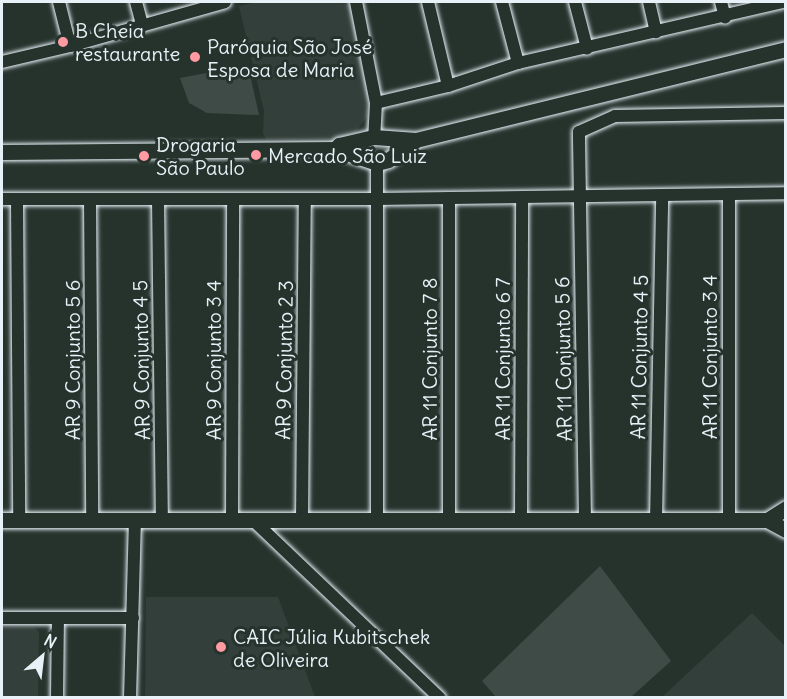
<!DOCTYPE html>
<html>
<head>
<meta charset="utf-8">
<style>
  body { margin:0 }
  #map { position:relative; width:787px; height:699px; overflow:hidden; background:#26332d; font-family:Delius,sans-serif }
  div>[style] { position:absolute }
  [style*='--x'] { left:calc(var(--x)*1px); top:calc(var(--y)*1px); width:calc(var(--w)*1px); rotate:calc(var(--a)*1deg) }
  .built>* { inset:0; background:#333f3a }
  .green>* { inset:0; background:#3e4b47 }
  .roads { filter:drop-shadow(0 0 2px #e8f1f8) drop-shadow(0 0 2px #e8f1f8) }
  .minor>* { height:12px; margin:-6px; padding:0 6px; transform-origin:6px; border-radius:6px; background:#26332d }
  .tertiary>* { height:15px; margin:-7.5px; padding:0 7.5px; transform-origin:7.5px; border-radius:7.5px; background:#26332d }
  .dots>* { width:16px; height:16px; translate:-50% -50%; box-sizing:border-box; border:3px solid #26332d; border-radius:50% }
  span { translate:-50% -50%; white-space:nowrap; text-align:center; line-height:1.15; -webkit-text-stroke:6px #26332d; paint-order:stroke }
  .poi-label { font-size:20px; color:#e8f1f8 }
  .left { translate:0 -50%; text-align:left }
  .street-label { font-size:20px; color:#e8f1f8 }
  .frame { position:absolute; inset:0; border:3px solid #e8f1f8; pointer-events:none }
  .north { position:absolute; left:12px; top:627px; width:60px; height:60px; -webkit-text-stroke:4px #26332d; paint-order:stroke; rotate:28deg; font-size:16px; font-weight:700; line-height:24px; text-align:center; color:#e8f1f8 }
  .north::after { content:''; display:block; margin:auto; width:21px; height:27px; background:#e8f1f8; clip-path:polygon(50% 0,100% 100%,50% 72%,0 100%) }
</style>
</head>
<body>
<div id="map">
  <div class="built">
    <div style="clip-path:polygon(257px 2px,351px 2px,368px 86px,367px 116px,356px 132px,337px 139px,266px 139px,263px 133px,264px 111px,239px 6px)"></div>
    <div style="clip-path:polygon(146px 597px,278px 597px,315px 697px,145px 697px)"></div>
    <div style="clip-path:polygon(752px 613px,785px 646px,785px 697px,662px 697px)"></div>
    <div style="clip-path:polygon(2px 627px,34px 627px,39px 632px,38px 697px,2px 697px)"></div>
  </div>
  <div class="green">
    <div style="clip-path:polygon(248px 65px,259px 115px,207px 113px,189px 103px,180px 78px)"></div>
    <div style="clip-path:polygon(600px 566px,671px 661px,631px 697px,496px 697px,482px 681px)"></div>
  </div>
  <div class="roads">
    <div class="minor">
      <div style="--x:59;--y:2;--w:45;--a:76"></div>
      <div style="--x:136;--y:2;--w:23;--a:75"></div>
      <div style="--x:356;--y:2;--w:103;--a:78.8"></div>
      <div style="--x:376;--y:103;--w:34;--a:93"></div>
      <div style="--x:428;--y:2;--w:86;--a:76.6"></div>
      <div style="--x:502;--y:2;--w:63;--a:75.3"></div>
      <div style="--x:575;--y:2;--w:48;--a:75.4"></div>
      <div style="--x:649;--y:2;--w:31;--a:77"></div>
      <div style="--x:721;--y:2;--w:16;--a:75"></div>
      <div style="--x:2;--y:62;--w:70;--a:-13.2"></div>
      <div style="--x:70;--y:46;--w:161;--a:-15.8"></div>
      <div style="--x:376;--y:103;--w:74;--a:-13.3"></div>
      <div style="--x:448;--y:86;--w:74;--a:-18.2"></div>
      <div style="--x:518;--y:63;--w:272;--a:-13"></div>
      <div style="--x:377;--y:163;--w:357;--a:90"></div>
      <div style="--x:729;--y:194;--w:326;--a:90"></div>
      <div style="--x:449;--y:198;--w:322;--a:90"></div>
      <div style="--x:2;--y:199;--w:374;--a:0"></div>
      <div style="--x:376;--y:199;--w:410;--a:-0.8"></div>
      <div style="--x:17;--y:199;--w:321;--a:89.6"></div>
      <div style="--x:90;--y:199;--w:321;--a:89.6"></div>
      <div style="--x:158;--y:199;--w:321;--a:89.3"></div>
      <div style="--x:232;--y:520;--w:321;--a:-89.8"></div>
      <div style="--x:253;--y:520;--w:258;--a:43.6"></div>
      <div style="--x:302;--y:520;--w:321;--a:-89.5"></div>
      <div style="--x:521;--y:520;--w:323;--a:-89.8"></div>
      <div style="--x:585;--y:520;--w:388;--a:-90.9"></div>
      <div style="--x:579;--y:132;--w:39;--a:-24"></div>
      <div style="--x:615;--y:116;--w:171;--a:-1"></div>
      <div style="--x:656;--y:520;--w:325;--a:-88.9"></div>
      <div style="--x:2;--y:618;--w:131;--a:0"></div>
      <div style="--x:57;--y:698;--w:80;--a:-89.3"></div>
      <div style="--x:130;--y:698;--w:178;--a:-88.4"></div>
    </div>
    <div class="tertiary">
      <div style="--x:335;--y:149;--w:44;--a:18.4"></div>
      <div style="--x:377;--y:163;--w:11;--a:-15"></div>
      <div style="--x:388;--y:160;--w:34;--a:-36"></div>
      <div style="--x:2;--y:152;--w:333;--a:-0.5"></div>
      <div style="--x:335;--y:149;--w:6;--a:-45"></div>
      <div style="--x:339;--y:145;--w:36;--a:-13"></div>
      <div style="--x:374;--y:137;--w:42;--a:4.1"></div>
      <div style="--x:416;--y:140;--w:381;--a:-13.8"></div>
      <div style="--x:2;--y:520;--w:765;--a:0"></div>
      <div style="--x:767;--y:520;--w:21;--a:28"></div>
      <div style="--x:767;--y:520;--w:22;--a:-32"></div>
    </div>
  </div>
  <div class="dots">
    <div style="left:63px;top:42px;background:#ff9aa2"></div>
    <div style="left:195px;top:57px;background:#ff9aa2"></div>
    <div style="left:256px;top:155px;background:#ff9aa2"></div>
    <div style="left:144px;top:156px;background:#ff9aa2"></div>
    <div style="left:221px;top:647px;background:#ff9aa2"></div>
  </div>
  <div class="poi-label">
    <span class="left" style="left:75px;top:42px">B Cheia<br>restaurante</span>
    <span class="left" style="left:207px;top:58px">Paróquia São José<br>Esposa de Maria</span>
    <span class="left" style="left:156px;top:156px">Drogaria<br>São Paulo</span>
    <span class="left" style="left:268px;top:155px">Mercado São Luiz</span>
    <span class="left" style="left:233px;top:648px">CAIC Júlia Kubitschek<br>de Oliveira</span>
  </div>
  <div class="street-label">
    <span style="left:639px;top:357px;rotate:-89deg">AR 11 Conjunto 4 5</span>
    <span style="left:709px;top:357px;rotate:-90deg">AR 11 Conjunto 3 4</span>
    <span style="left:429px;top:359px;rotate:-90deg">AR 11 Conjunto 7 8</span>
    <span style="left:502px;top:359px;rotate:-90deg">AR 11 Conjunto 6 7</span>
    <span style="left:563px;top:359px;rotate:-91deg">AR 11 Conjunto 5 6</span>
    <span style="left:72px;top:360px;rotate:-90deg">AR 9 Conjunto 5 6</span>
    <span style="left:141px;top:360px;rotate:-91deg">AR 9 Conjunto 4 5</span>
    <span style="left:213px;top:360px;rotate:-90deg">AR 9 Conjunto 3 4</span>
    <span style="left:284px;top:360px;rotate:-89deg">AR 9 Conjunto 2 3</span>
  </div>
  <div class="frame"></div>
  <div class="north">N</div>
</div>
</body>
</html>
